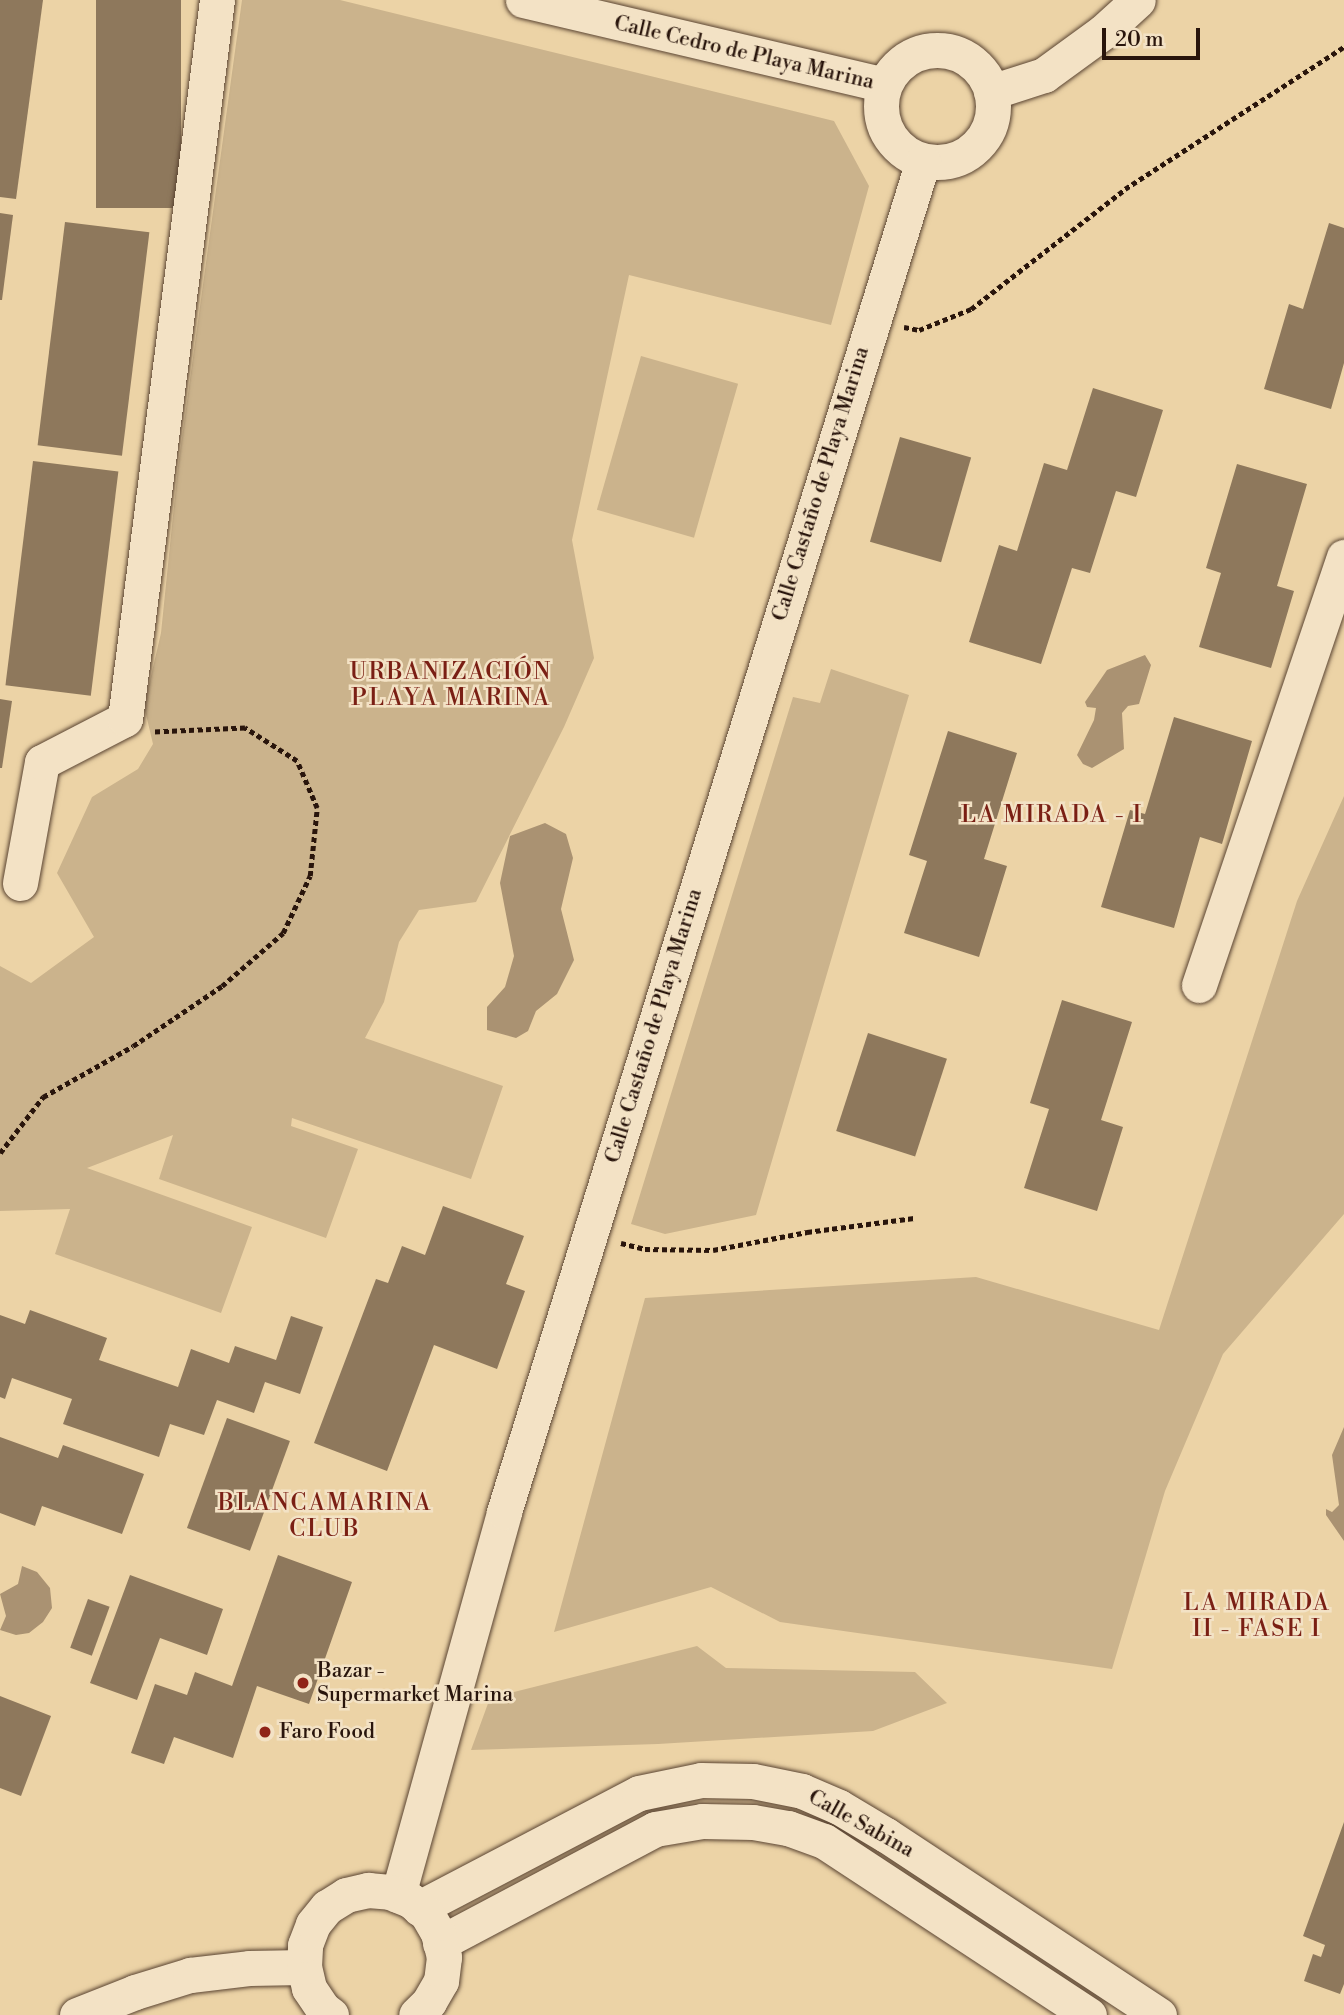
<!DOCTYPE html>
<html>
<head>
<meta charset="utf-8">
<style>
  body { margin:0 }
  #map { position:relative; width:1344px; height:2015px; overflow:hidden; background:#ecd3a6; font-family:"Libre Bodoni",serif }
  div>[style] { position:absolute }
  [style*='--x'] { left:calc(var(--x)*1px); top:calc(var(--y)*1px); width:calc(var(--w)*1px); rotate:calc(var(--a)*1deg) }
  .green>* { inset:0; background:#cbb38c; transform-origin:0 0 }
  .water>* { inset:0; background:#aa9272 }
  .building>* { inset:0; background:#8e785c; transform-origin:0 0 }
  .path>* { height:4.5px; margin-top:-2.25px; transform-origin:0; background:repeating-linear-gradient(90deg,#29150c 0 5px,transparent 0 8.5px) }
  .roads { filter:drop-shadow(0 0 2px #5a4432) drop-shadow(0 0 2px #5a4432) }
  .minor>* { height:35px; margin:-17.5px; padding:0 17.5px; transform-origin:17.5px; border-radius:17.5px; background:#f3e2c5 }
  .minor>.ring { margin:-17.5px; padding:0; box-sizing:content-box; background:none; border:35px solid #f3e2c5; border-radius:50% }
  .dots>* { width:19px; height:19px; translate:-50% -50%; box-sizing:border-box; border:4px solid #f3e2c5; border-radius:50% }
  span { translate:-50% -50%; white-space:nowrap; text-align:center; line-height:1.15; -webkit-text-stroke:5px #f3e2c5; paint-order:stroke }
  .street-label { font-size:21px; color:#29150c }
  .poi-label { font-size:21px; color:#29150c }
  .left { translate:0 -50%; text-align:left }
  .neighbourhood-label { font-size:23px; color:#7a1f14; letter-spacing:2px }
  .scale { position:absolute; left:1102px; top:28px; width:98px; height:32px; box-sizing:border-box; border:4px solid #29150c; border-top:0; padding-left:9px; font-size:21px; line-height:24px; white-space:nowrap; color:#29150c; -webkit-text-stroke:5px #f3e2c5; paint-order:stroke }
</style>
</head>
<body>
<div id="map">
  <div class="green">
    <div style="clip-path:polygon(242px 0,340px 0,834px 121px,869px 186px,831px 325px,629px 275px,572px 540px,594px 658px,564px 727px,476px 902px,419px 910px,399px 942px,384px 1002px,365px 1038px,503px 1086px,471px 1179px,292px 1118px,291px 1126px,358px 1149px,326px 1238px,159px 1179px,173px 1135px,87px 1168px,252px 1227px,221px 1313px,55px 1254px,70px 1209px,0 1211px,0 966px,31px 983px,94px 937px,57px 873px,92px 797px,138px 769px,153px 744px,144px 706px,161px 633px,178px 467px)"></div>
    <div style="left:641px;top:356px;width:101px;height:160px;rotate:16deg"></div>
    <div style="clip-path:polygon(831px 669px,909px 695px,756px 1215px,665px 1234px,631px 1224px,793px 697px,820px 703px)"></div>
    <div style="clip-path:polygon(1344px 796px,1344px 1214px,1223px 1354px,1165px 1491px,1112px 1669px,780px 1622px,711px 1587px,554px 1632px,645px 1298px,976px 1277px,1159px 1330px,1297px 901px)"></div>
    <div style="clip-path:polygon(697px 1646px,726px 1668px,915px 1672px,947px 1703px,873px 1731px,658px 1744px,471px 1750px,490px 1698px)"></div>
  </div>
  <div class="water">
    <div style="clip-path:polygon(1145px 655px,1151px 665px,1139px 704px,1128px 706px,1122px 713px,1124px 749px,1092px 768px,1083px 764px,1077px 755px,1094px 720px,1096px 708px,1087px 707px,1085px 702px,1107px 670px)"></div>
    <div style="clip-path:polygon(545px 823px,566px 834px,573px 858px,561px 909px,574px 960px,557px 994px,536px 1011px,528px 1031px,516px 1038px,487px 1030px,487px 1007px,505px 987px,514px 956px,500px 883px,510px 836px)"></div>
    <div style="clip-path:polygon(1344px 1427px,1344px 1541px,1326px 1515px,1326px 1509px,1332px 1512px,1339px 1505px,1332px 1455px)"></div>
    <div style="clip-path:polygon(22px 1566px,37px 1572px,50px 1588px,52px 1608px,43px 1622px,29px 1633px,16px 1635px,0 1630px,6px 1616px,0 1594px,18px 1584px)"></div>
  </div>
  <div class="building">
    <div style="clip-path:polygon(0 0,43px 0,16px 199px,0 197px)"></div>
    <div style="left:96px;top:0;width:85px;height:208px"></div>
    <div style="clip-path:polygon(0 213px,13px 215px,2px 300px,0 300px)"></div>
    <div style="left:65px;top:222px;width:85px;height:225px;rotate:7deg"></div>
    <div style="clip-path:polygon(1329px 223px,1344px 228px,1344px 363px,1331px 409px,1264px 389px,1289px 304px,1303px 309px)"></div>
    <div style="clip-path:polygon(1093px 388px,1163px 410px,1136px 497px,1116px 491px,1090px 573px,1072px 568px,1041px 664px,969px 642px,999px 545px,1017px 551px,1044px 463px,1067px 470px)"></div>
    <div style="left:900px;top:437px;width:74px;height:109px;rotate:16deg"></div>
    <div style="left:33px;top:461px;width:86px;height:226px;rotate:7deg"></div>
    <div style="clip-path:polygon(1237px 464px,1307px 484px,1277px 586px,1294px 591px,1271px 668px,1199px 647px,1221px 573px,1206px 568px)"></div>
    <div style="clip-path:polygon(0 699px,12px 701px,2px 768px,0 768px)"></div>
    <div style="clip-path:polygon(1174px 717px,1252px 741px,1222px 844px,1200px 837px,1174px 928px,1101px 907px,1130px 810px,1145px 814px)"></div>
    <div style="clip-path:polygon(948px 731px,1017px 753px,984px 859px,1007px 866px,979px 957px,904px 933px,927px 861px,909px 855px)"></div>
    <div style="clip-path:polygon(1062px 1000px,1132px 1022px,1101px 1120px,1123px 1127px,1097px 1211px,1024px 1188px,1049px 1109px,1030px 1103px)"></div>
    <div style="left:868px;top:1033px;width:83px;height:103px;rotate:18deg"></div>
    <div style="clip-path:polygon(443px 1206px,524px 1236px,506px 1284px,525px 1291px,497px 1369px,434px 1345px,387px 1471px,314px 1443px,376px 1279px,388px 1283px,402px 1246px,425px 1255px)"></div>
    <div style="clip-path:polygon(30px 1310px,107px 1338px,99px 1360px,178px 1387px,191px 1349px,229px 1363px,235px 1346px,276px 1360px,291px 1316px,323px 1327px,300px 1394px,265px 1382px,254px 1413px,217px 1400px,204px 1435px,170px 1424px,159px 1457px,63px 1424px,72px 1399px,12px 1378px,5px 1399px,0 1397px,0 1315px,25px 1324px)"></div>
    <div style="left:227px;top:1418px;width:67px;height:117px;rotate:20deg"></div>
    <div style="clip-path:polygon(0 1437px,58px 1458px,63px 1445px,144px 1474px,122px 1534px,42px 1506px,35px 1526px,0 1513px)"></div>
    <div style="clip-path:polygon(278px 1555px,352px 1582px,309px 1704px,257px 1686px,233px 1758px,174px 1737px,164px 1764px,131px 1753px,155px 1684px,187px 1695px,195px 1672px,232px 1686px)"></div>
    <div style="clip-path:polygon(130px 1575px,223px 1609px,207px 1655px,160px 1638px,137px 1700px,90px 1683px)"></div>
    <div style="left:88px;top:1599px;width:23px;height:52px;rotate:20deg"></div>
    <div style="clip-path:polygon(0 1696px,51px 1716px,21px 1796px,0 1788px)"></div>
    <div style="clip-path:polygon(1344px 1822px,1344px 1984px,1340px 1994px,1304px 1981px,1313px 1954px,1321px 1957px,1325px 1945px,1303px 1936px)"></div>
  </div>
  <div class="path">
    <div style="--x:904;--y:327;--w:15;--a:11"></div>
    <div style="--x:919;--y:330;--w:56;--a:-22"></div>
    <div style="--x:971;--y:309;--w:195;--a:-37.9"></div>
    <div style="--x:1125;--y:189;--w:261;--a:-33"></div>
    <div style="--x:0;--y:1153;--w:71;--a:-52.5"></div>
    <div style="--x:43;--y:1097;--w:103;--a:-29.5"></div>
    <div style="--x:133;--y:1046;--w:107;--a:-34"></div>
    <div style="--x:222;--y:986;--w:81;--a:-41"></div>
    <div style="--x:283;--y:933;--w:63;--a:-64.7"></div>
    <div style="--x:310;--y:876;--w:68;--a:-84.1"></div>
    <div style="--x:317;--y:808;--w:51;--a:-113.1"></div>
    <div style="--x:297;--y:761;--w:62;--a:-147.6"></div>
    <div style="--x:245;--y:728;--w:91;--a:177.5"></div>
    <div style="--x:621;--y:1243;--w:25;--a:14"></div>
    <div style="--x:645;--y:1249;--w:68;--a:0.8"></div>
    <div style="--x:713;--y:1250;--w:96;--a:-10.8"></div>
    <div style="--x:807;--y:1232;--w:108;--a:-7.5"></div>
  </div>
  <div class="roads">
    <div class="minor">
      <div style="--x:523;--y:0;--w:371;--a:13.2"></div>
      <div class="ring" style="left:881px;top:50px;width:77px;height:77px"></div>
      <div style="--x:991;--y:92;--w:56;--a:-17.8"></div>
      <div style="--x:1044;--y:75;--w:73;--a:-36.1"></div>
      <div style="--x:1103;--y:32;--w:47;--a:-42.4"></div>
      <div style="--x:20;--y:883;--w:123;--a:-79.7"></div>
      <div style="--x:42;--y:762;--w:93;--a:-27.4"></div>
      <div style="--x:125;--y:719;--w:725;--a:-82.71"></div>
      <div style="--x:1199;--y:985;--w:452;--a:-71.3"></div>
      <div style="--x:398;--y:1895;--w:397;--a:-74.5"></div>
      <div style="--x:504;--y:1512;--w:1414;--a:-72.77"></div>
      <div style="--x:419;--y:1908;--w:248;--a:-27.6"></div>
      <div style="--x:639;--y:1793;--w:63;--a:-11.8"></div>
      <div style="--x:701;--y:1780;--w:52;--a:1.1"></div>
      <div style="--x:753;--y:1781;--w:50;--a:11.5"></div>
      <div style="--x:802;--y:1791;--w:40;--a:23.4"></div>
      <div style="--x:839;--y:1807;--w:55;--a:30.8"></div>
      <div style="--x:886;--y:1835;--w:327;--a:33.4"></div>
      <div style="--x:440;--y:1943;--w:243;--a:-27.9"></div>
      <div style="--x:655;--y:1829;--w:48;--a:-9.7"></div>
      <div style="--x:702;--y:1821;--w:51;--a:1.1"></div>
      <div style="--x:753;--y:1822;--w:36;--a:10"></div>
      <div style="--x:788;--y:1828;--w:38;--a:20"></div>
      <div style="--x:824;--y:1841;--w:317;--a:33.3"></div>
      <div style="--x:77;--y:2015;--w:62;--a:-21.6"></div>
      <div style="--x:135;--y:1992;--w:58;--a:-17.2"></div>
      <div style="--x:190;--y:1975;--w:59;--a:-6.8"></div>
      <div style="--x:249;--y:1968;--w:55;--a:-1"></div>
      <div style="--x:331;--y:2015;--w:10;--a:-143"></div>
      <div style="--x:323;--y:2009;--w:25;--a:-124"></div>
      <div style="--x:309;--y:1988;--w:22;--a:-103"></div>
      <div style="--x:304;--y:1967;--w:22;--a:-87"></div>
      <div style="--x:305;--y:1945;--w:22;--a:-69"></div>
      <div style="--x:313;--y:1924;--w:22;--a:-51"></div>
      <div style="--x:327;--y:1907;--w:22;--a:-32"></div>
      <div style="--x:346;--y:1895;--w:23;--a:-13"></div>
      <div style="--x:368;--y:1890;--w:22;--a:5"></div>
      <div style="--x:390;--y:1892;--w:22;--a:22"></div>
      <div style="--x:410;--y:1900;--w:22;--a:39"></div>
      <div style="--x:427;--y:1914;--w:22;--a:60"></div>
      <div style="--x:438;--y:1933;--w:25;--a:76"></div>
      <div style="--x:444;--y:1957;--w:24;--a:97"></div>
      <div style="--x:441;--y:1981;--w:24;--a:120"></div>
      <div style="--x:429;--y:2002;--w:18;--a:135"></div>
    </div>
  </div>
  <div class="dots">
    <div style="left:303px;top:1683px;background:#8f2418"></div>
    <div style="left:265px;top:1732px;background:#8f2418"></div>
  </div>
  <div class="street-label">
    <span style="left:744px;top:53px;rotate:13deg">Calle Cedro de Playa Marina</span>
    <span style="left:821px;top:484px;rotate:-73deg">Calle Castaño de Playa Marina</span>
    <span style="left:654px;top:1026px;rotate:-73deg">Calle Castaño de Playa Marina</span>
    <span style="left:861px;top:1824px;rotate:29deg">Calle Sabina</span>
  </div>
  <div class="poi-label">
    <span class="left" style="left:317px;top:1683px">Bazar -<br>Supermarket Marina</span>
    <span class="left" style="left:279px;top:1732px">Faro Food</span>
  </div>
  <div class="neighbourhood-label">
    <span style="left:451px;top:685px">URBANIZACIÓN<br>PLAYA MARINA</span>
    <span style="left:1052px;top:815px">LA MIRADA - I</span>
    <span style="left:325px;top:1516px">BLANCAMARINA<br>CLUB</span>
    <span style="left:1257px;top:1616px">LA MIRADA<br>II - FASE I</span>
  </div>
  <div class="scale">20 m</div>
</div>
</body>
</html>
